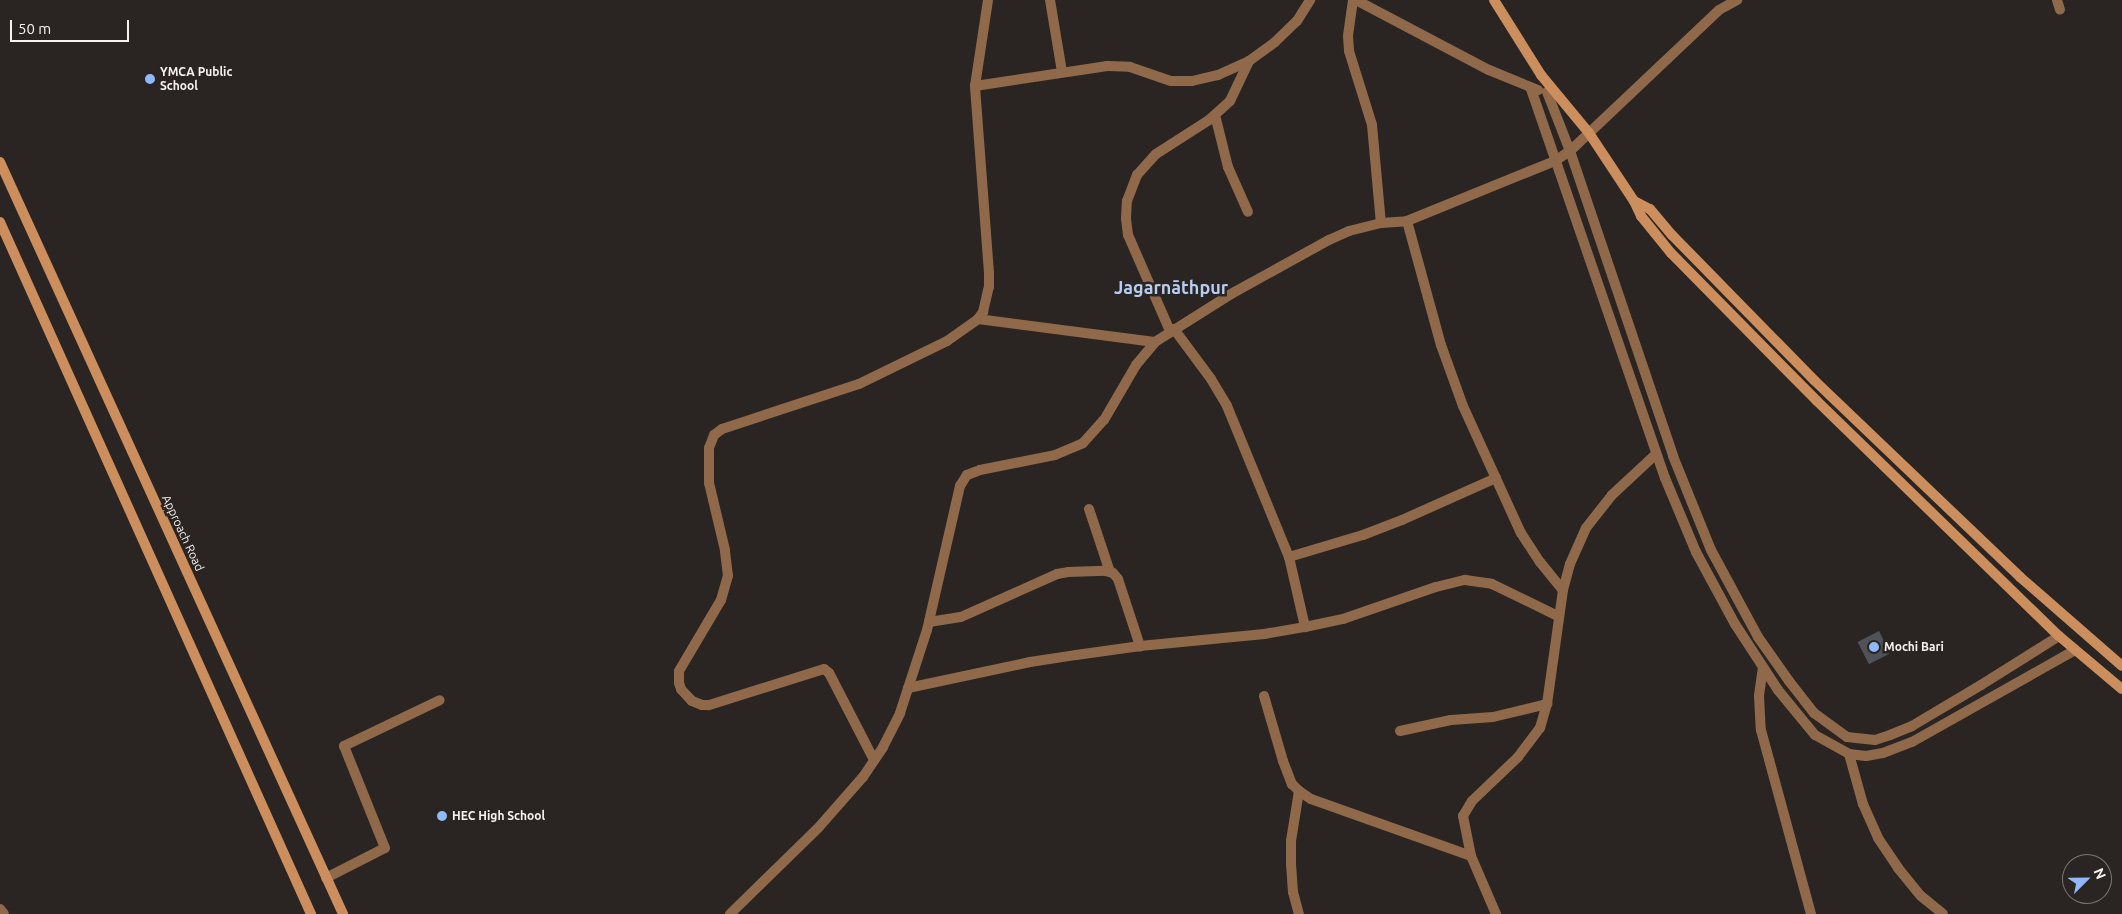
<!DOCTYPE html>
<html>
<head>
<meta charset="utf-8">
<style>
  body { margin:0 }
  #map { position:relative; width:2122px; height:914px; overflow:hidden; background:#2a2522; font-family:Ubuntu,sans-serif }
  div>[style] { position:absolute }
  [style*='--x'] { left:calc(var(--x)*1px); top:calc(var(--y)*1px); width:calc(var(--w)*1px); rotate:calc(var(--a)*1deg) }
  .building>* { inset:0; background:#4f5257; transform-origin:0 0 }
  .street>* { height:10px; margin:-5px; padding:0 5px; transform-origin:5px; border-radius:5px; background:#90694b }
  .secondary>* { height:10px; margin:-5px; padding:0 5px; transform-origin:5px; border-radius:5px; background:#cd8e5d }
  .dots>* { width:14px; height:14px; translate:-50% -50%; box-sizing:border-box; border:2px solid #2a2522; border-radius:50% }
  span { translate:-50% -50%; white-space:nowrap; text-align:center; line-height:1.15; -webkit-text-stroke:5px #2a2522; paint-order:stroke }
  .poi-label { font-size:12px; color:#f6f3f1; font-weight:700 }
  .left { translate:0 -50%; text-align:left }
  .street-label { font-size:12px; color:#f6f3f1 }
  .district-label { font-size:18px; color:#b6ccf3; font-weight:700 }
  .north { position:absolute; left:2062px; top:854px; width:50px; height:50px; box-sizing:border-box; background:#2a2522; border:1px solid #7c7775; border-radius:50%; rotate:67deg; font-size:14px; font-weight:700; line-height:20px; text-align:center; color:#f6f3f1 }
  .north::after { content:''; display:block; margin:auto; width:18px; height:22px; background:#90b8fd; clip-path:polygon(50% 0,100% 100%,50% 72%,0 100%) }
  .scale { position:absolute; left:10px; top:20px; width:119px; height:22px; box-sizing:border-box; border:2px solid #f6f3f1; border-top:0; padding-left:6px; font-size:15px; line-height:18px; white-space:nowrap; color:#f6f3f1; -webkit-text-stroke:4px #2a2522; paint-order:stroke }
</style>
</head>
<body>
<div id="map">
  <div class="building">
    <div style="left:1879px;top:631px;width:25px;height:24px;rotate:63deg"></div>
  </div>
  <div class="street">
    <div style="--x:1050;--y:0;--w:73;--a:80.5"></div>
    <div style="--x:1353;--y:0;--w:36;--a:98"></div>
    <div style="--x:1348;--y:36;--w:15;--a:86"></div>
    <div style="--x:1349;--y:51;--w:77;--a:72.7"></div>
    <div style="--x:1372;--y:125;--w:98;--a:84.8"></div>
    <div style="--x:1356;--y:0;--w:150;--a:27.8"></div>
    <div style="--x:1489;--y:70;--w:53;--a:22.2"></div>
    <div style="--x:2057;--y:0;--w:10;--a:73"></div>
    <div style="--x:975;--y:86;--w:134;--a:-8.6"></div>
    <div style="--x:1107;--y:66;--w:23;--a:2"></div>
    <div style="--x:1130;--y:67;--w:43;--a:18.9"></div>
    <div style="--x:1171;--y:81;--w:21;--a:0"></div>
    <div style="--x:1192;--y:81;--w:27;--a:-13"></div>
    <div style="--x:1218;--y:75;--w:34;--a:-24"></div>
    <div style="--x:1249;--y:61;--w:32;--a:-36"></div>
    <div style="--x:1275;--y:42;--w:30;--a:-44"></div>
    <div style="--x:1297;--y:21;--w:25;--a:-58"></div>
    <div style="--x:1531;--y:89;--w:411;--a:71"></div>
    <div style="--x:1665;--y:478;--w:80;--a:67.3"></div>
    <div style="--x:1696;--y:552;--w:82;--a:61.6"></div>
    <div style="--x:1735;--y:624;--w:79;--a:56.9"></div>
    <div style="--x:1778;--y:690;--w:58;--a:50.6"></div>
    <div style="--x:1815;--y:735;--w:39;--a:29"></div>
    <div style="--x:1849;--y:754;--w:17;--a:7"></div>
    <div style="--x:1866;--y:756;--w:17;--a:-10"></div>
    <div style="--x:1883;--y:753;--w:31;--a:-21"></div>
    <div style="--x:1912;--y:742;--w:187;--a:-29.4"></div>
    <div style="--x:1547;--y:92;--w:63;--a:68.7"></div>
    <div style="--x:1570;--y:151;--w:322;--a:71.3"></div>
    <div style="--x:1673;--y:456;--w:101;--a:68"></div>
    <div style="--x:1711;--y:550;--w:99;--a:61.6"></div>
    <div style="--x:1758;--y:637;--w:54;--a:54.8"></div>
    <div style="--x:1789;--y:681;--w:41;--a:52"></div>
    <div style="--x:1814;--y:713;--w:41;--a:36"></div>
    <div style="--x:1847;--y:737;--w:28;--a:6"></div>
    <div style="--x:1875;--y:740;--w:16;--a:-18"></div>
    <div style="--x:1890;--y:735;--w:24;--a:-22"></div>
    <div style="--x:1912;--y:726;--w:80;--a:-30.7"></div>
    <div style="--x:1981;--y:685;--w:92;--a:-32.1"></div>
    <div style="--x:1215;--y:115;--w:54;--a:76"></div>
    <div style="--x:1228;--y:167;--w:49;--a:66"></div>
    <div style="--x:1407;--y:221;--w:129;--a:74.7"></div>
    <div style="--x:1441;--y:345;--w:65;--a:70.2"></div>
    <div style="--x:1463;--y:406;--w:140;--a:65.5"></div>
    <div style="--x:1521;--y:533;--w:35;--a:57"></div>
    <div style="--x:1540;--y:562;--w:36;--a:51"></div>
    <div style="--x:978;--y:319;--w:178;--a:7.4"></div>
    <div style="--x:1174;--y:329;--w:62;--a:53.5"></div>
    <div style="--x:1211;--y:379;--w:31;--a:59"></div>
    <div style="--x:1227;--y:406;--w:163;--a:67.7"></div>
    <div style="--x:1289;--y:557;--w:72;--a:77.1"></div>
    <div style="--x:1170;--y:331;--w:105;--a:-113.6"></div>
    <div style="--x:1128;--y:235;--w:17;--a:-97"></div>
    <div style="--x:1126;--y:218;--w:17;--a:-87"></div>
    <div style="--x:1127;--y:201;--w:28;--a:-69"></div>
    <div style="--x:1137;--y:175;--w:28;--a:-48"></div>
    <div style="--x:1156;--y:154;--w:63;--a:-32.7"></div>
    <div style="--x:1209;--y:120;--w:28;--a:-42"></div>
    <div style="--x:1230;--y:101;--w:44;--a:-64.6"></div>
    <div style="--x:1089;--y:509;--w:66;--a:71.6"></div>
    <div style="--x:1289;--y:557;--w:77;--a:-16.6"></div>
    <div style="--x:1363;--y:535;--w:42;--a:-21"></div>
    <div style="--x:1402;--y:520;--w:103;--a:-24.1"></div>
    <div style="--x:929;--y:622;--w:32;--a:-9"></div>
    <div style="--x:961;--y:617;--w:105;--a:-24.1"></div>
    <div style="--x:1057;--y:574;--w:11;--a:-10"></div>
    <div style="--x:1068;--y:572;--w:37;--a:-2"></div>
    <div style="--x:1105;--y:571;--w:8;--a:14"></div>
    <div style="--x:1113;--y:573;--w:8;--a:50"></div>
    <div style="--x:1118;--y:579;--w:71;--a:71.8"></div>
    <div style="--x:1763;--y:667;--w:29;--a:98"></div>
    <div style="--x:1759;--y:696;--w:34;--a:87"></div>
    <div style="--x:1761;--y:730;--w:191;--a:74.8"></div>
    <div style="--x:908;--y:688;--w:125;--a:-12"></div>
    <div style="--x:1030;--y:662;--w:47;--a:-8.7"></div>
    <div style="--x:1076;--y:655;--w:65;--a:-8"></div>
    <div style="--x:1140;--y:646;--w:125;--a:-5.5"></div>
    <div style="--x:1264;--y:634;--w:42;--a:-9.7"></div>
    <div style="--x:1305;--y:627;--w:39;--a:-12"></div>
    <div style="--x:1343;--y:619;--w:98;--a:-19"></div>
    <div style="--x:1436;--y:587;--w:30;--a:-14"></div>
    <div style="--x:1465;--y:580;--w:27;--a:8"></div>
    <div style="--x:1492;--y:584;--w:73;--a:25.9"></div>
    <div style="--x:1264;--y:696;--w:68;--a:73.7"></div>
    <div style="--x:1283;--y:761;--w:25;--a:69"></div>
    <div style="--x:1292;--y:784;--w:10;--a:45"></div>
    <div style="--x:1299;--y:791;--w:14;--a:34"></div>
    <div style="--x:1311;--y:799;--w:170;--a:19.6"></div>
    <div style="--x:1400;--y:731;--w:52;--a:-12.2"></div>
    <div style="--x:1451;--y:720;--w:42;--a:-4.1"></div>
    <div style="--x:1493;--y:717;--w:56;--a:-13.5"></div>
    <div style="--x:1849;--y:754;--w:52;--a:74.4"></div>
    <div style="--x:1863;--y:804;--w:37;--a:66"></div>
    <div style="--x:1878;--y:838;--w:36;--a:56"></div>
    <div style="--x:1898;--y:868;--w:36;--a:51"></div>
    <div style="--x:1921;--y:896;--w:28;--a:39"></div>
    <div style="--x:874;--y:760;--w:98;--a:-117.3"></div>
    <div style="--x:829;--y:673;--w:6;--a:-141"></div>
    <div style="--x:824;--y:669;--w:121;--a:162.6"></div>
    <div style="--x:709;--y:705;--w:7;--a:180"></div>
    <div style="--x:702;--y:705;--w:11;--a:-158"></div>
    <div style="--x:692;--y:701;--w:16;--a:-133"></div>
    <div style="--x:681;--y:689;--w:6;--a:-108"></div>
    <div style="--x:679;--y:683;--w:12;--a:-90"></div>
    <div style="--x:679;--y:671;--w:82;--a:-59.4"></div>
    <div style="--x:721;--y:600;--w:25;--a:-74"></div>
    <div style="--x:728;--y:576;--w:26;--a:-97"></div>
    <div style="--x:725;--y:550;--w:69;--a:-103.4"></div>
    <div style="--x:709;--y:483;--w:35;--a:-90"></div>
    <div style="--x:709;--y:448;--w:14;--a:-69"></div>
    <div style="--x:714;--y:435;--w:10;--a:-37"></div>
    <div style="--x:722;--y:429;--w:144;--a:-18.2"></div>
    <div style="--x:859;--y:384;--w:98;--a:-26"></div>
    <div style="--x:947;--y:341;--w:38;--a:-35"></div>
    <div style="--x:978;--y:319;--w:9;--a:-54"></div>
    <div style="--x:983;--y:312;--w:26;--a:-77"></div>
    <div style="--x:989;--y:287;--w:14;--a:-90"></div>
    <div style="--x:989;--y:273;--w:188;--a:-94.3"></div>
    <div style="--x:975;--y:86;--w:87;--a:-81.4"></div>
    <div style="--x:1299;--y:791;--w:51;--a:99.1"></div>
    <div style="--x:1291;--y:841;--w:23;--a:90"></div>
    <div style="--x:1291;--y:864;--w:28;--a:86"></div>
    <div style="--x:1293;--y:892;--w:23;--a:75"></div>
    <div style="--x:326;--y:878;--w:66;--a:-27"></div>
    <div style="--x:385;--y:848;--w:110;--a:-111.9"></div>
    <div style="--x:344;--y:746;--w:106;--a:-25.6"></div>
    <div style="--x:0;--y:909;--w:6;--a:51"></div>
    <div style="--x:730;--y:914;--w:124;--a:-44.3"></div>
    <div style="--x:819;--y:827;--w:67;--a:-48.7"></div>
    <div style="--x:863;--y:777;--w:36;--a:-56"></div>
    <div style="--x:883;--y:747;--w:38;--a:-63"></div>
    <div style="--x:900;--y:713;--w:87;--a:-72"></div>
    <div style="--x:927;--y:630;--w:148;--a:-77.1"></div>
    <div style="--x:960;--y:486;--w:13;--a:-58"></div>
    <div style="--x:967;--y:475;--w:14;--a:-21"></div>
    <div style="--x:980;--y:470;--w:76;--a:-11.3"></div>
    <div style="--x:1055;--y:455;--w:30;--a:-23"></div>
    <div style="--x:1083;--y:443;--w:31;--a:-48"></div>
    <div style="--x:1104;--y:420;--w:64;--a:-59.8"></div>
    <div style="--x:1136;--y:365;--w:30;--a:-50"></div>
    <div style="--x:1155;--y:342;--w:90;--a:-32.3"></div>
    <div style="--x:1231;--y:294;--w:112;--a:-28.9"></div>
    <div style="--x:1329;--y:240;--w:22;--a:-24"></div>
    <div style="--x:1349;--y:231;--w:33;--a:-14"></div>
    <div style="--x:1381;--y:223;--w:26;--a:-4"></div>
    <div style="--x:1407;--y:221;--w:160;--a:-22.1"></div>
    <div style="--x:1555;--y:161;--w:18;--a:-34"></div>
    <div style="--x:1570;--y:151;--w:205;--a:-43.4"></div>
    <div style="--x:1719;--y:10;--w:21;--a:-29"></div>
    <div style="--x:1496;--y:914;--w:63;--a:-113.3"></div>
    <div style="--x:1471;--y:856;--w:41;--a:-101.3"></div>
    <div style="--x:1463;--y:816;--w:17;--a:-59"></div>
    <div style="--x:1472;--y:801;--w:64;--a:-43.7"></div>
    <div style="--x:1518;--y:757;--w:36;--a:-53"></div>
    <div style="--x:1540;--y:728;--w:25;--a:-74"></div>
    <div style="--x:1547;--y:704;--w:115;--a:-82"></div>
    <div style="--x:1563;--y:590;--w:27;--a:-75"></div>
    <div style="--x:1570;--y:564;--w:39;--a:-66"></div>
    <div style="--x:1586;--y:528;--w:42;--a:-51.8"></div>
    <div style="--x:1612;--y:495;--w:60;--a:-43"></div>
  </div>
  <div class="secondary">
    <div style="--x:1494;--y:0;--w:89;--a:57.9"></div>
    <div style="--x:1541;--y:75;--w:75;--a:50.4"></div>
    <div style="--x:1589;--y:133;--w:82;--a:56.5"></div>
    <div style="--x:1634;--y:201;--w:17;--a:65"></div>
    <div style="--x:1641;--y:216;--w:48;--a:51"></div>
    <div style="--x:1671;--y:253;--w:208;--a:45.4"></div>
    <div style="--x:1817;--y:401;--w:337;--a:44.2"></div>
    <div style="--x:2059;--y:636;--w:82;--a:40.1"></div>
    <div style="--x:0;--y:162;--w:827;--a:65.48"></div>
    <div style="--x:1634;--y:201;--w:18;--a:27"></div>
    <div style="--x:1650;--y:209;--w:34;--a:50"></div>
    <div style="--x:1672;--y:235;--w:204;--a:45.6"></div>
    <div style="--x:1815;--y:381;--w:284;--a:43.7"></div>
    <div style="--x:2020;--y:577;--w:135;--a:41.1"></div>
    <div style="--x:0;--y:222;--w:759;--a:65.8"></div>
  </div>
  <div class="dots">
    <div style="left:150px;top:79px;background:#90b8fd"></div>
    <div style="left:1874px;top:647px;background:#90b8fd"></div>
    <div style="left:442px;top:816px;background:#90b8fd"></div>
  </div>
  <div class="poi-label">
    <span class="left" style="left:160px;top:79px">YMCA Public<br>School</span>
    <span class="left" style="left:1884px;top:647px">Mochi Bari</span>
    <span class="left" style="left:452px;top:816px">HEC High School</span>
  </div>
  <div class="street-label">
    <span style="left:183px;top:533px;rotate:65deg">Approach Road</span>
  </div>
  <div class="district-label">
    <span style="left:1171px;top:287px">Jagarnāthpur</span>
  </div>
  <div class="north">N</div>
  <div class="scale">50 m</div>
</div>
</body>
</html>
